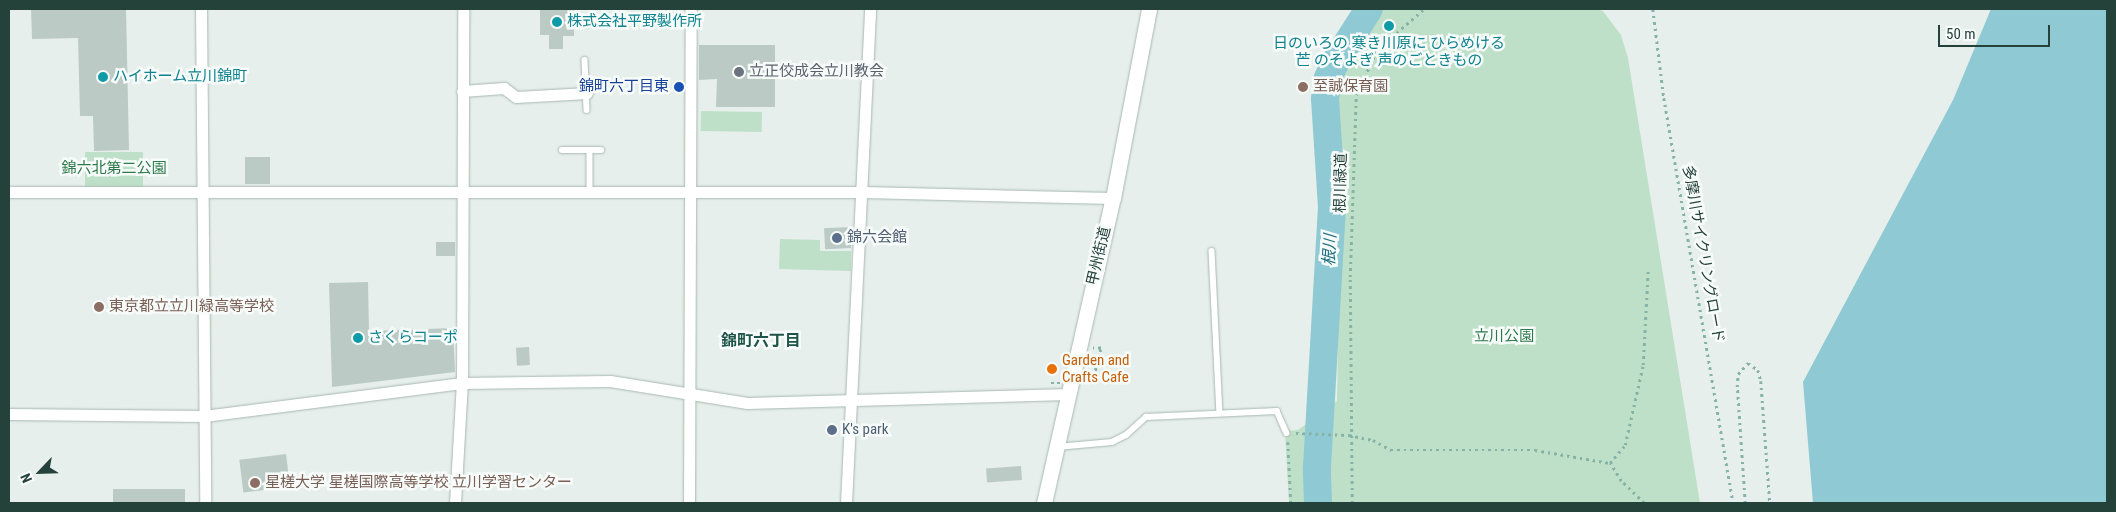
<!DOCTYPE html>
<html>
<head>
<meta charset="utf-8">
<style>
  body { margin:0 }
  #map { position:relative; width:2116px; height:512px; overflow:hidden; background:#e6efeb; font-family:"Roboto Condensed","Noto Sans JP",sans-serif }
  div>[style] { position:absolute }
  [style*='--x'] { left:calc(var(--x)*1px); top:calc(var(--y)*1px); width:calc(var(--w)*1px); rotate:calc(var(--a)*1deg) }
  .green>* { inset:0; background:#bfe0c8; transform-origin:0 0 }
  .water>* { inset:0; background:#8ec9d4 }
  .river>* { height:28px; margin:-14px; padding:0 14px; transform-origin:14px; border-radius:14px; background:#8ec9d4 }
  .building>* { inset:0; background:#bbcac4; transform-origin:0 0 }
  .path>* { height:2.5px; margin-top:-1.25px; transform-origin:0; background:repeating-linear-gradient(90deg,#86b3a5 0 2.5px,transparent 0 6.5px) }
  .roads { filter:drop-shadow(0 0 1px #a8b8b2) drop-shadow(0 0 1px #a8b8b2) }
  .service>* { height:5.5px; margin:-2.75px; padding:0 2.75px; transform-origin:2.75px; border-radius:2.75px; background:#fff }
  .minor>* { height:11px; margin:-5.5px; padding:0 5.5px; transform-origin:5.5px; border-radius:5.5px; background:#fff }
  .secondary>* { height:15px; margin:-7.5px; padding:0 7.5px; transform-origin:7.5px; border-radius:7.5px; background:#fff }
  .path-bridge>* { height:2.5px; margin-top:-1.25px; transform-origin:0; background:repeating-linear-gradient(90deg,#86b3a5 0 2.5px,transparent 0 6.5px) }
  .dots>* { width:14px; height:14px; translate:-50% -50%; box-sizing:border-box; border:2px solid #f7fbf9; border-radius:50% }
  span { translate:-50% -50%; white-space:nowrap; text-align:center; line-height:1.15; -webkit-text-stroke:5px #f7fbf9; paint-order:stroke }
  .culture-label { font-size:15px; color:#0d838f }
  .left { translate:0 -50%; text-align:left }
  .worship-label { font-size:15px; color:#5b616d }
  .transit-label { font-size:15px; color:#164399 }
  .right { translate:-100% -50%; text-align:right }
  .education-label { font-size:15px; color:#785e54 }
  .park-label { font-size:15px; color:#2d7a4b }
  .street-label { font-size:15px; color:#24423a }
  .service-label { font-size:15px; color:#4e5e75 }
  .food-label { font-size:15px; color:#c56008 }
  .water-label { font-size:16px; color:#1c6f80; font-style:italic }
  .neighbourhood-label { font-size:16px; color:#1f5548; font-weight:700 }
  .frame { position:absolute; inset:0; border:10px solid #24423a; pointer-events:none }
  .north { position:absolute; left:15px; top:447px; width:50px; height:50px; -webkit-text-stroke:4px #f7fbf9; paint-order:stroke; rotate:246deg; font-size:14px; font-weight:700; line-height:20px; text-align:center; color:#24423a }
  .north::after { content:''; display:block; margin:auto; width:18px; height:22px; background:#24423a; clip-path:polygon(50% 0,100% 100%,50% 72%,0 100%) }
  .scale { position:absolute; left:1938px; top:25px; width:112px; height:22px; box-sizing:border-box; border:2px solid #24423a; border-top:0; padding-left:6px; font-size:15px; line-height:18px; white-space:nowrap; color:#24423a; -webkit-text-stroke:4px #f7fbf9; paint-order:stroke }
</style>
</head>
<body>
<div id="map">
  <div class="green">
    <div style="clip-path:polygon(1381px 9px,1597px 9px,1603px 11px,1621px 35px,1628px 58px,1700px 503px,1289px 503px,1285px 431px,1298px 430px,1337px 401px,1340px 219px,1334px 104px,1342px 65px,1362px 32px)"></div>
    <div style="left:701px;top:111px;width:61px;height:20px;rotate:1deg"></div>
    <div style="left:143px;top:152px;width:35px;height:58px;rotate:90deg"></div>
    <div style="clip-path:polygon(780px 239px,820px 240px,820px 251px,851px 251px,851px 271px,779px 269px)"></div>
  </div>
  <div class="water">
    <div style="clip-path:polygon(1991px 9px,2107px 9px,2107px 503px,1813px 503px,1803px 382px,1953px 100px)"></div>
  </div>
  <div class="river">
    <div style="--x:1318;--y:503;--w:36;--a:-92"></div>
    <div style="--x:1317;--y:467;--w:260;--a:-86.7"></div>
    <div style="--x:1332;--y:207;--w:108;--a:-93.7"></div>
    <div style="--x:1325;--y:99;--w:21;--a:-82"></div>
    <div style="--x:1328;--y:78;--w:21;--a:-65"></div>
    <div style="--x:1337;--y:59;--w:59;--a:-57.4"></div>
  </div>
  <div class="building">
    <div style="clip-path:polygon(31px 9px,126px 9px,129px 150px,94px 151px,93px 116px,80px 116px,78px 38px,32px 39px)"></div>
    <div style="clip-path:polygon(540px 9px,574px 9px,574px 36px,563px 36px,563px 49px,549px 49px,549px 35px,540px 35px)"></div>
    <div style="clip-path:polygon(699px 45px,775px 45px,775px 107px,716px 107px,717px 79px,699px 80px)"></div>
    <div style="left:245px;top:157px;width:25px;height:27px"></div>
    <div style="left:850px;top:227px;width:21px;height:26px;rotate:87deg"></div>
    <div style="left:436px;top:242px;width:19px;height:14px"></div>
    <div style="clip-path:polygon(368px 282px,369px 331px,453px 328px,455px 372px,332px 387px,329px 283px)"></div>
    <div style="left:529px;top:347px;width:18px;height:13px;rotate:87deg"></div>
    <div style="left:286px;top:454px;width:33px;height:47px;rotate:83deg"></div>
    <div style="left:1021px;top:466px;width:14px;height:35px;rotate:86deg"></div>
    <div style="left:113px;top:489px;width:72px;height:14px"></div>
  </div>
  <div class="path">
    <div style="--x:1653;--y:9;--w:90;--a:83"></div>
    <div style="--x:1664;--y:98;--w:411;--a:80.3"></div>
    <div style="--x:1092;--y:383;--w:36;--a:-76"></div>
    <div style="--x:1101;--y:348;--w:8;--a:180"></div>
    <div style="--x:1296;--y:433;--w:53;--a:2.2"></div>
    <div style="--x:1349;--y:435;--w:25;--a:12"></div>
    <div style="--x:1373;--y:440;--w:21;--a:29"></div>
    <div style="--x:1391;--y:450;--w:144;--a:0"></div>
    <div style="--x:1535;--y:450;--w:76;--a:9.8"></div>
    <div style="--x:1288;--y:442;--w:61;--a:87.2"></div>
    <div style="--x:1352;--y:503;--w:226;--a:-90.5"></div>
    <div style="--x:1350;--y:277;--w:182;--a:-88.1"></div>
    <div style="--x:1356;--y:95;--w:50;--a:-65"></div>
    <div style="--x:1377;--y:50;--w:62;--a:-41.1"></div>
    <div style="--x:1644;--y:503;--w:32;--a:-136"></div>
    <div style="--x:1621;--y:481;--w:21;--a:-121"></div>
    <div style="--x:1610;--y:463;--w:23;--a:-50"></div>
    <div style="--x:1625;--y:445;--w:82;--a:-77.3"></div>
    <div style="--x:1643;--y:365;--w:95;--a:-87"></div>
    <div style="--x:1745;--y:503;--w:116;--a:-93.9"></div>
    <div style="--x:1737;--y:387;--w:13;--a:-86"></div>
    <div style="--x:1738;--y:374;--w:15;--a:-48"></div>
    <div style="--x:1748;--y:363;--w:12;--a:35"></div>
    <div style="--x:1758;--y:370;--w:11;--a:75"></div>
    <div style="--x:1761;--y:381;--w:122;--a:85.8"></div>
  </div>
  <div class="roads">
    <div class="service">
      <div style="--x:585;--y:60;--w:50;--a:87.7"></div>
      <div style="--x:562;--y:150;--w:39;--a:0"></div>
      <div style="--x:590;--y:150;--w:43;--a:90"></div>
      <div style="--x:1212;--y:251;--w:162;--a:87.2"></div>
      <div style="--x:1057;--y:447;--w:55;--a:-5.2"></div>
      <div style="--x:1112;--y:442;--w:16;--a:-27"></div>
      <div style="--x:1126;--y:435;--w:27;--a:-42"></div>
      <div style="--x:1146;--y:417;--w:131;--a:-2.6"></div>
      <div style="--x:1277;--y:411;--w:24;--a:66"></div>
    </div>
    <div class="minor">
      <div style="--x:201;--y:9;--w:494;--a:89.5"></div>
      <div style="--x:462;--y:91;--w:42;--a:-4.1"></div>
      <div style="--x:504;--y:88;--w:15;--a:37"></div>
      <div style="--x:516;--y:97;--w:71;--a:-3.2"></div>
      <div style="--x:9;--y:192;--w:854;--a:0"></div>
      <div style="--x:863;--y:192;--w:250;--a:1.4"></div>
      <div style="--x:9;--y:414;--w:195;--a:0.6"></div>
      <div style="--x:204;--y:416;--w:260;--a:-7.3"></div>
      <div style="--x:462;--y:383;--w:148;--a:-0.8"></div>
      <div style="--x:610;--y:381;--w:139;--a:9.1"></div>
      <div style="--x:747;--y:403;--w:322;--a:-1.6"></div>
      <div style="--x:455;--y:503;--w:120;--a:-86.7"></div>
      <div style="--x:462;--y:383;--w:374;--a:-89.8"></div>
      <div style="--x:689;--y:503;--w:494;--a:-89.8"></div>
      <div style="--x:846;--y:503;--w:495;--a:-87.2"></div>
    </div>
    <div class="secondary">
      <div style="--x:1044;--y:503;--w:313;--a:-77.3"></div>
      <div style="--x:1113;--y:198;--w:192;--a:-79.2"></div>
    </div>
  </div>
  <div class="path-bridge">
    <div style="--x:1051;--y:383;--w:41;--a:0"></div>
  </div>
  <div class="dots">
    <div style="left:557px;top:22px;background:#0f9aa8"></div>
    <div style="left:1389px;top:26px;background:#0f9aa8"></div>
    <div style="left:739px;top:72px;background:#6b7280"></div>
    <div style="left:103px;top:77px;background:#0f9aa8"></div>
    <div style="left:679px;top:87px;background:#1a4fb4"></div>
    <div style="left:1303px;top:87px;background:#8d6e63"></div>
    <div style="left:837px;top:238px;background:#5c6f8a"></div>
    <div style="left:99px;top:307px;background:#8d6e63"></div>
    <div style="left:358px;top:338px;background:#0f9aa8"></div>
    <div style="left:1052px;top:369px;background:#e8710a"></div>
    <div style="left:832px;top:430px;background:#5c6f8a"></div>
    <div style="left:255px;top:483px;background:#8d6e63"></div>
  </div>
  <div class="culture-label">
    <span class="left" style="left:567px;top:22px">株式会社平野製作所</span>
    <span style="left:1389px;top:52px">日のいろの 寒き川原に ひらめける<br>芒 のそよぎ 声のごときもの</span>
    <span class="left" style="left:113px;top:77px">ハイホーム立川錦町</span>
    <span class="left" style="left:368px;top:338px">さくらコーポ</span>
  </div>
  <div class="worship-label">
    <span class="left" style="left:749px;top:72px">立正佼成会立川教会</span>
  </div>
  <div class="transit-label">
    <span class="right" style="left:669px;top:87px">錦町六丁目東</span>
  </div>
  <div class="education-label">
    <span class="left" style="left:1313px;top:87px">至誠保育園</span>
    <span class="left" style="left:109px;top:307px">東京都立立川緑高等学校</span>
    <span class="left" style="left:265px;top:483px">星槎大学 星槎国際高等学校 立川学習センター</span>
  </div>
  <div class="park-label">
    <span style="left:114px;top:169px">錦六北第二公園</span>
    <span style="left:1504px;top:337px">立川公園</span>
  </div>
  <div class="street-label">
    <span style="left:1341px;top:183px;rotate:-89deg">根川緑道</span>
    <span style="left:1703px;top:254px;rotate:80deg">多摩川サイクリングロード</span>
    <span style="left:1099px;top:256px;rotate:-77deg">甲州街道</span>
  </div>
  <div class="service-label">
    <span class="left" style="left:847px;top:238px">錦六会館</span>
    <span class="left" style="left:842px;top:430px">K's park</span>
  </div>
  <div class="food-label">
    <span class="left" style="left:1062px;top:369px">Garden and<br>Crafts Cafe</span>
  </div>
  <div class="water-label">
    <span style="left:1330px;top:250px;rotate:-87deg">根川</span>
  </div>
  <div class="neighbourhood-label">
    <span style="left:761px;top:341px">錦町六丁目</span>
  </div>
  <div class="frame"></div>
  <div class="north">N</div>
  <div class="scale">50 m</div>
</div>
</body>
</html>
